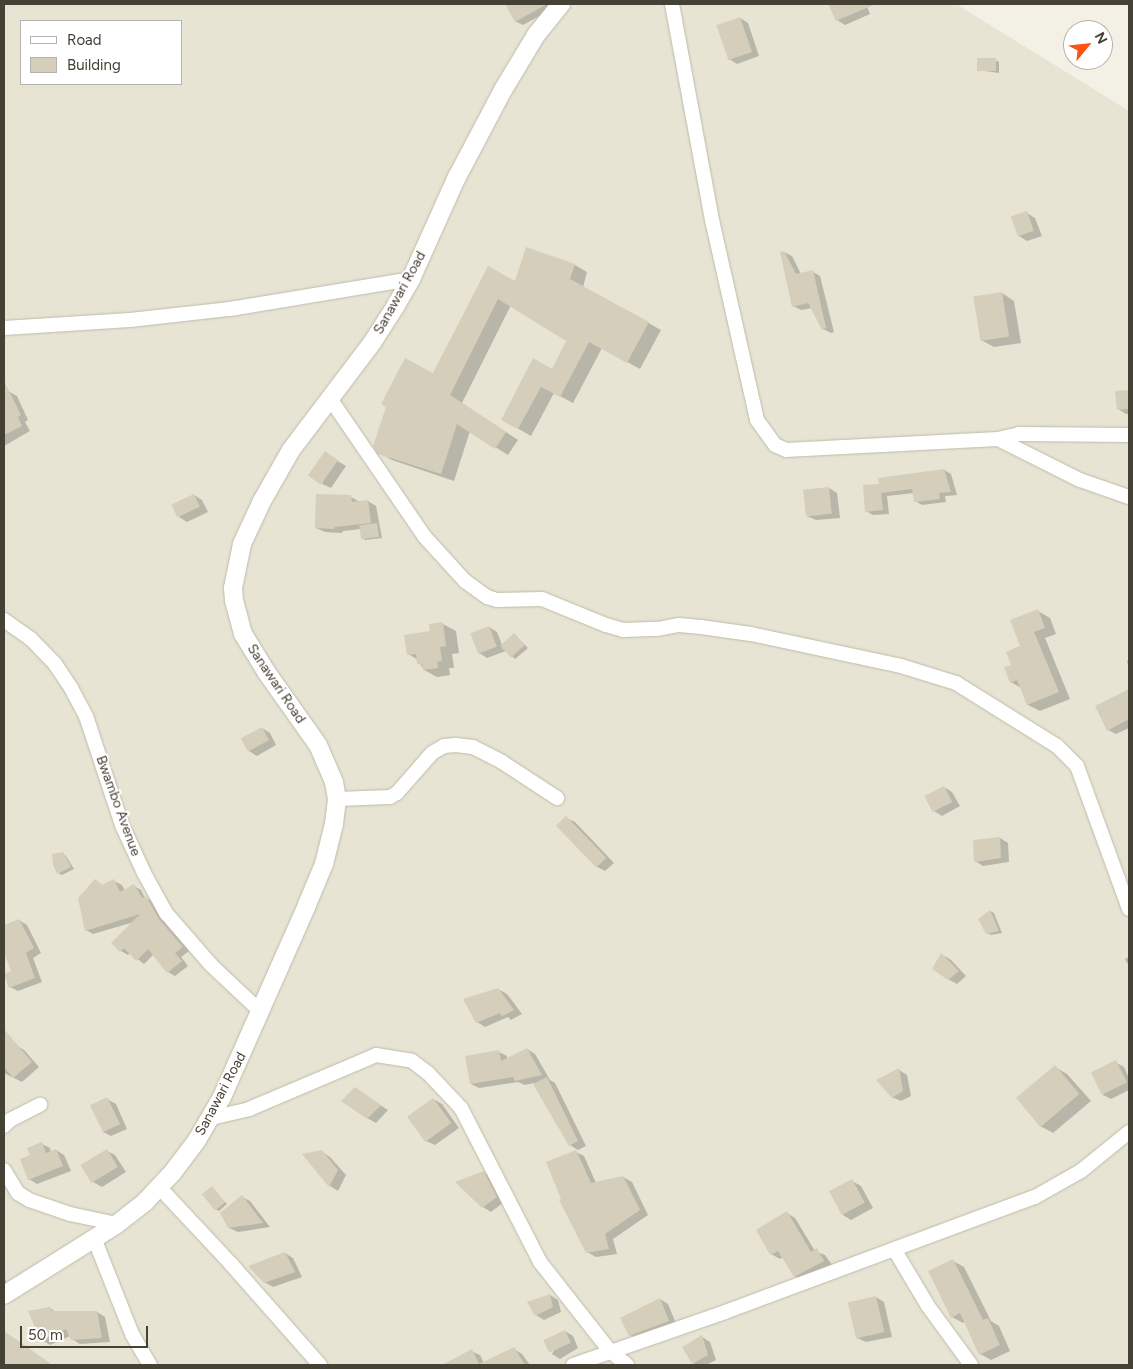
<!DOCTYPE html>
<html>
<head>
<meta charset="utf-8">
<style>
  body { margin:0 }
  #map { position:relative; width:1133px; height:1369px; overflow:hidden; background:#f3f1e6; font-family:Figtree,sans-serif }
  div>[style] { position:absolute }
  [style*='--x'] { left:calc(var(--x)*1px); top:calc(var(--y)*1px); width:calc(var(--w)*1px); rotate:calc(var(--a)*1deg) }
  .residential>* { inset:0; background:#e7e4d4 }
  .shadow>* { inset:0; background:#0003 }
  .building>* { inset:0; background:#d5cebb; transform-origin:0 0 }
  .roads { filter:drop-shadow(0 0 1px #bfbaa8) drop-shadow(0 0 1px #bfbaa8) }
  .minor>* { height:14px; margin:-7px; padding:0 7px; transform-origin:7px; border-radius:7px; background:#fff }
  .tertiary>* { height:18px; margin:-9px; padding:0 9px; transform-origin:9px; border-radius:9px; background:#fff }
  span { translate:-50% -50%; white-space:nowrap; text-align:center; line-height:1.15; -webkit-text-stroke:4px #fff; paint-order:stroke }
  .street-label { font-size:14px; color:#464135 }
  .frame { position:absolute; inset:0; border:5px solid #464135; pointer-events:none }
  .legend { position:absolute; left:20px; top:20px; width:162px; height:65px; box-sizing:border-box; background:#fff; border:1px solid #b5b3ae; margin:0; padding:6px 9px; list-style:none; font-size:15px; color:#464135 }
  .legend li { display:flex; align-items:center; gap:10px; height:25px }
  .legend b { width:25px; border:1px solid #b5b3ae }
  .north { position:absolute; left:1063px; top:20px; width:50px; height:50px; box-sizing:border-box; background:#fff; border:1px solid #b5b3ae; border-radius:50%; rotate:62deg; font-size:14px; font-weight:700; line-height:20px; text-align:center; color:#464135 }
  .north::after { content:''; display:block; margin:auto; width:18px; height:22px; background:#fe5112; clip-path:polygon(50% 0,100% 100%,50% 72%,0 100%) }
  .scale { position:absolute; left:20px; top:1326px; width:128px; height:22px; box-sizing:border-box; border:2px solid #464135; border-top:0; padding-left:6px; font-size:15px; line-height:18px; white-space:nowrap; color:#464135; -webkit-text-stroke:4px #fff; paint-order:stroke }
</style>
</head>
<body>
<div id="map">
  <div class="residential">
    <div style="clip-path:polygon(evenodd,4px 4px,956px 4px,1129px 111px,1129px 1365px,4px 1365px,4px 4px,21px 21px,181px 21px,181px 84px,21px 84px,21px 21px)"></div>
  </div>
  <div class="shadow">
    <div style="clip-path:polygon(506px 4px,549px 4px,552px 9px,523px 25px,515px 21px)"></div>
    <div style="clip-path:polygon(830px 4px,866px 4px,870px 14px,845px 25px,837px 20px)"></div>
    <div style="clip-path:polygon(740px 18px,748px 23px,759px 56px,737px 64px,729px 59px)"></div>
    <div style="clip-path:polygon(995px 60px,999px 62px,999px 73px,978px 70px)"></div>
    <div style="clip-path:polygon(1027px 213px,1035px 218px,1042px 236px,1027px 241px,1019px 236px)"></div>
    <div style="clip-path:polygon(784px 252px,792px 256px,801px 274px,813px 272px,820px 276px,834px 332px,831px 333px,823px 329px,812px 308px,801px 310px,793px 306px)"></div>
    <div style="clip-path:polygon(575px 265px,587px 272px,583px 287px,661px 330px,640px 369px,602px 348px,573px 403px,554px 393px,531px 436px,503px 420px,553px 370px,568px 341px,511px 305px,462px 403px,518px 440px,508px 455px,470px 431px,454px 481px,392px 460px,379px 453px,434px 375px,488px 268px,516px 282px)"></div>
    <div style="clip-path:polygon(1002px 293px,1014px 301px,1021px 343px,994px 347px,981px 340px)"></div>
    <div style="clip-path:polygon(8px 391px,17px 396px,28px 420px,25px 422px,30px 431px,4px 446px,4px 394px)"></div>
    <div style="clip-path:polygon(1129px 391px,1129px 414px,1126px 414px,1118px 409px,1116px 392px)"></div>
    <div style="clip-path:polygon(333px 458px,346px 466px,331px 488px,322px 484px)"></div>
    <div style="clip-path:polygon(944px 470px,951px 474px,957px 495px,945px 496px,946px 502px,922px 505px,915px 501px,914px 493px,887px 496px,889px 514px,873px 515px,866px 511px,880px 485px)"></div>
    <div style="clip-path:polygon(829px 488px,837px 493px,840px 518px,816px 520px,807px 516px)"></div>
    <div style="clip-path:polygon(194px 495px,202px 500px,208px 512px,187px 522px,179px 517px)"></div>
    <div style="clip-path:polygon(351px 497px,360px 502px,368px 501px,376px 506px,382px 538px,365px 540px,362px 538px,361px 529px,343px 531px,342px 533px,325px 532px,316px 528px)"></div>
    <div style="clip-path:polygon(1038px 611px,1050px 618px,1056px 634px,1045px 638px,1070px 699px,1040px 711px,1028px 705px,1021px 688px,1011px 682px,1006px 668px,1012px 666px)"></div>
    <div style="clip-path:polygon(443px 624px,456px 631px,459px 653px,452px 654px,454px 668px,449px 668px,450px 675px,437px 677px,424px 670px,418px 660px,408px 654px)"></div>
    <div style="clip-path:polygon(489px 627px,497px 632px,502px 645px,514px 634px,528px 648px,515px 659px,506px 651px,487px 658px,479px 653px)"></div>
    <div style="clip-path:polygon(1129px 660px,1129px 670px,1127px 661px)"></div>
    <div style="clip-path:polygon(1125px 692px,1129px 695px,1129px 728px,1116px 734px,1108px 730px)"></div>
    <div style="clip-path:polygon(262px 728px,270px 733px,276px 745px,257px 756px,249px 751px)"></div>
    <div style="clip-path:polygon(944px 787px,952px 792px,960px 806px,942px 816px,934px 811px)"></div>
    <div style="clip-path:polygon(566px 818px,575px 822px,614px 863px,605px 871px,597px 867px)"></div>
    <div style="clip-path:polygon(1000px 838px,1008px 843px,1009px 862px,983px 866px,975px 861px)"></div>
    <div style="clip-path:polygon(63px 854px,66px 856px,74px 869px,62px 875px,58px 873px)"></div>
    <div style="clip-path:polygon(95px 880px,104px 886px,114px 881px,122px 885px,125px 891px,134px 886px,141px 890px,145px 898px,154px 901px,166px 924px,189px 951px,181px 957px,188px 966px,175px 976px,168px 972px,154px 954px,144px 964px,130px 953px,128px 955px,121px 951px,113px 943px,134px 922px,93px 934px,86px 930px)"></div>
    <div style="clip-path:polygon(990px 911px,994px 913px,1002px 933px,991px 935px,987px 933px,979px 919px)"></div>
    <div style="clip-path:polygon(19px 920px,27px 925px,41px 953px,33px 958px,42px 982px,18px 991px,10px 987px,12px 972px,4px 948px,4px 926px)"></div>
    <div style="clip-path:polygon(942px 955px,950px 959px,966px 976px,957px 984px,948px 979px)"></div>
    <div style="clip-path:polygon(1129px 957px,1129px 966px,1125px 959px)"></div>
    <div style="clip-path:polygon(498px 989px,507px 994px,522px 1014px,511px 1020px,508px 1017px,485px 1027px,477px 1022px)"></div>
    <div style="clip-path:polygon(16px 1045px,24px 1050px,39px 1067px,22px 1082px,4px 1073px,4px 1056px)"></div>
    <div style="clip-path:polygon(527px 1049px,535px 1054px,550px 1080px,555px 1083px,586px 1146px,578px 1150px,570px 1145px,534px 1083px,525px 1085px,518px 1082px,479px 1088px,471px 1084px,499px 1052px,507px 1056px,507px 1059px)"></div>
    <div style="clip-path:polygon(1115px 1062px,1124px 1067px,1129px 1078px,1129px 1090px,1111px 1099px,1103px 1095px)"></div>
    <div style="clip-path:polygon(1055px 1067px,1067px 1074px,1091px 1101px,1053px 1133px,1040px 1126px)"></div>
    <div style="clip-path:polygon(899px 1070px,907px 1075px,911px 1096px,901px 1101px,892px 1097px)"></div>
    <div style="clip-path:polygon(363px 1094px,388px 1110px,376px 1123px,367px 1118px)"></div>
    <div style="clip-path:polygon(107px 1099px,116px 1104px,127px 1129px,111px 1136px,103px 1132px)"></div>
    <div style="clip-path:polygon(433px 1099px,442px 1104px,459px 1128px,435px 1145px,426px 1141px)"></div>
    <div style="clip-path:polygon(42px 1144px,50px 1148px,51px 1152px,56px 1150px,64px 1155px,71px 1171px,37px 1184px,29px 1179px,32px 1156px)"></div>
    <div style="clip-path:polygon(107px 1151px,115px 1155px,126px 1172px,102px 1187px,93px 1182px,83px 1166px)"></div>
    <div style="clip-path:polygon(322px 1152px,330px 1157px,346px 1175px,338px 1191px,330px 1186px,305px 1155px)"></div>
    <div style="clip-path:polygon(576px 1152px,584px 1156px,596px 1183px,623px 1177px,632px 1182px,648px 1215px,613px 1239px,617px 1254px,596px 1257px,587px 1252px,563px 1199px)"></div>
    <div style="clip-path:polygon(483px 1172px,492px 1177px,504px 1202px,491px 1212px,483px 1207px)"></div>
    <div style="clip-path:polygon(852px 1181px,861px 1186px,873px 1208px,851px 1220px,843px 1215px)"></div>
    <div style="clip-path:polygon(212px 1188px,227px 1204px,219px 1211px,215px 1209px)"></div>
    <div style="clip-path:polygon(242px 1197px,250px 1201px,270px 1227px,238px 1232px,229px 1228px)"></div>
    <div style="clip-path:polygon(787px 1213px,795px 1218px,815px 1251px,825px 1255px,832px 1265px,803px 1281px,795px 1276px,783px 1257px,780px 1259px,771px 1254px)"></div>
    <div style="clip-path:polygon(285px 1253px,293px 1258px,302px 1277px,273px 1287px,264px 1282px)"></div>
    <div style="clip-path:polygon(953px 1261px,964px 1267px,991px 1321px,999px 1326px,1010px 1351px,991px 1360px,980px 1354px,965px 1322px,963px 1323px,952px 1317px)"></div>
    <div style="clip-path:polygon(4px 1276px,7px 1284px,4px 1286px)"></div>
    <div style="clip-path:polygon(550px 1295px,558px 1300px,561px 1312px,544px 1320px,536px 1315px)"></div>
    <div style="clip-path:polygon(876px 1297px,884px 1302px,892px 1337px,866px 1342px,857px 1338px)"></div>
    <div style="clip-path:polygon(660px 1299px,668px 1304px,677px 1326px,638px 1340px,630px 1335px)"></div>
    <div style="clip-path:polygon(50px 1308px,56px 1312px,97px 1312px,105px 1317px,110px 1342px,80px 1344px,72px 1339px,70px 1336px,50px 1345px,42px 1340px)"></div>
    <div style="clip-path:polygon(565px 1331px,573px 1336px,578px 1348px,560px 1359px,552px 1354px)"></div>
    <div style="clip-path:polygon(4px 1333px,12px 1337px,52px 1365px,7px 1365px,4px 1363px)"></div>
    <div style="clip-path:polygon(702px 1337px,710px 1342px,716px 1360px,706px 1365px,697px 1365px,693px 1363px)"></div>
    <div style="clip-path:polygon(514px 1349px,522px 1354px,530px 1365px,501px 1365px,497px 1357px)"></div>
    <div style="clip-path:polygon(471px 1351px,480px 1355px,485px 1365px,444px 1365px)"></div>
  </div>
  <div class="building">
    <div style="clip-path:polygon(505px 4px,547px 4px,515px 22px)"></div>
    <div style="clip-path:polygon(828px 4px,876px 4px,836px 21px)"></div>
    <div style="left:740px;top:17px;width:37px;height:25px;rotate:71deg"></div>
    <div style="left:977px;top:58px;width:19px;height:13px"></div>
    <div style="left:1027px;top:211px;width:21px;height:17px;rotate:71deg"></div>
    <div style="clip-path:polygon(526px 247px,575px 264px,570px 279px,649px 322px,627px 363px,589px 342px,560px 397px,541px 387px,518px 429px,501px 420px,533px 358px,552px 369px,566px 341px,498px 299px,450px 395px,506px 432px,495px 449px,457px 424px,441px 474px,378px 454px,373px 446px,386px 407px,381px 404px,405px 358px,433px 373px,488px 266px,515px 281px)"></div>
    <div style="clip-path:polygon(784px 251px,796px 274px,813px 270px,826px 328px,822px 330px,808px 303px,792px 307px,780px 252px)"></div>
    <div style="left:1002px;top:292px;width:45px;height:29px;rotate:81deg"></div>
    <div style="clip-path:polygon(4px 381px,21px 415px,18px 417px,22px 426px,4px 435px)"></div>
    <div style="clip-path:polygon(1129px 390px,1129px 409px,1117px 410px,1115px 391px)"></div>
    <div style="left:325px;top:451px;width:16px;height:30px;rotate:35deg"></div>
    <div style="clip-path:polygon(944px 469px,951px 492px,939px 493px,940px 499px,914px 502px,912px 489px,881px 493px,883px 510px,865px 512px,863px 485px,879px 484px,878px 478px)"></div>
    <div style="left:829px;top:487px;width:27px;height:26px;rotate:84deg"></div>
    <div style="left:194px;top:494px;width:14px;height:25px;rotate:65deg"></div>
    <div style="clip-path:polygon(316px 494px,351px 495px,352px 502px,368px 500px,371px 523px,335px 527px,334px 529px,315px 528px)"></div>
    <div style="left:377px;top:523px;width:14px;height:18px;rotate:82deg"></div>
    <div style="clip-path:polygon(1038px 609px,1045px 628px,1034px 632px,1059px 692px,1027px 705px,1017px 680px,1010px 683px,1004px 667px,1011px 665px,1006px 652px,1020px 646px,1010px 620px)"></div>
    <div style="clip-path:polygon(443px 622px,446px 646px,440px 647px,442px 661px,437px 662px,438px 668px,423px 670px,422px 664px,417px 664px,416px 654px,407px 655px,404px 635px,430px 631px,429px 624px)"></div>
    <div style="left:489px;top:626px;width:22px;height:20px;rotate:69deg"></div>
    <div style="left:514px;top:633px;width:16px;height:19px;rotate:47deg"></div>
    <div style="clip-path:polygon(1129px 689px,1129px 719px,1107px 731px,1095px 706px)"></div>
    <div style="left:262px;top:727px;width:15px;height:24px;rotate:62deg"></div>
    <div style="left:944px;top:786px;width:18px;height:22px;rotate:63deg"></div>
    <div style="left:566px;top:816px;width:58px;height:14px;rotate:46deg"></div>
    <div style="clip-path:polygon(1000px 837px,1001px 858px,974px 862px,973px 840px)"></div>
    <div style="clip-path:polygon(63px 852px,71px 867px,57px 874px,53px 865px,52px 854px)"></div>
    <div style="clip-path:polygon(95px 879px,102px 885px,114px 879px,120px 892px,134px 884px,142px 898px,146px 896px,159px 919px,183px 947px,175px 953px,182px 961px,167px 973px,148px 949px,136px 961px,124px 948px,120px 952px,111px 943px,140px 914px,85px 931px,78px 898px)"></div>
    <div style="clip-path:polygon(990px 910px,999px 931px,986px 934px,978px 919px)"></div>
    <div style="clip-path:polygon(19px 919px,34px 948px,26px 953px,35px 978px,9px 988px,4px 974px,11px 971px,4px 952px,4px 925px)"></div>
    <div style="clip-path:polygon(941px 953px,959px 971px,948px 980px,932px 969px)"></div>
    <div style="clip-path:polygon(498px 988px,514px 1010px,502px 1016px,500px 1013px,476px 1023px,463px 999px)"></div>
    <div style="clip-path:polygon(4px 1029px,32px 1062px,13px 1078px,4px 1067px)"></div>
    <div style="clip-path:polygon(527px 1048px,542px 1075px,515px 1081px,513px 1077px,470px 1084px,465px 1056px,499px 1050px,501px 1061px)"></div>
    <div style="left:1116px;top:1060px;width:25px;height:28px;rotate:64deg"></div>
    <div style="left:1055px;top:1065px;width:38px;height:51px;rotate:50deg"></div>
    <div style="clip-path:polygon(899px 1068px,903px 1091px,892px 1098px,876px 1080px)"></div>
    <div style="clip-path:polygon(547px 1077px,578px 1141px,569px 1146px,533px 1084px)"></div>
    <div style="clip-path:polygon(355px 1087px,381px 1105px,367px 1119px,341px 1101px)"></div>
    <div style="left:107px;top:1097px;width:30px;height:19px;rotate:64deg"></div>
    <div style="left:433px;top:1098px;width:31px;height:32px;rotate:54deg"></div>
    <div style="clip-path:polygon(42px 1142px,46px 1153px,56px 1149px,63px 1166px,28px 1180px,20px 1159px,30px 1155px,27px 1148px)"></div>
    <div style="left:107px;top:1149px;width:21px;height:31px;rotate:59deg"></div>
    <div style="clip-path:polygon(322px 1150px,338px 1170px,329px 1187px,302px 1154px)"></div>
    <div style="clip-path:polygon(576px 1150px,591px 1183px,623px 1176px,640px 1210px,605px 1234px,609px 1249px,586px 1253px,559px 1200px,561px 1199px,546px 1162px)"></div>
    <div style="clip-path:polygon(484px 1171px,497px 1197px,482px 1208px,455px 1182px)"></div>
    <div style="left:852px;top:1179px;width:27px;height:26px;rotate:62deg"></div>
    <div style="left:212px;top:1186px;width:21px;height:13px;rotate:51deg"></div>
    <div style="clip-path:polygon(242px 1195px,263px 1223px,228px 1228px,220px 1213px)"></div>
    <div style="clip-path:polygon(787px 1211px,811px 1252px,817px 1248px,824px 1261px,794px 1277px,778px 1251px,770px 1255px,756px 1230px)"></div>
    <div style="clip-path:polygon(285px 1252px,295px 1272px,264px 1283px,248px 1266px)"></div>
    <div style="clip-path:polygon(953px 1259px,983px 1320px,988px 1318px,1000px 1345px,979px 1355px,960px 1313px,951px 1318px,928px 1271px)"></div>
    <div style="clip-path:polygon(550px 1294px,553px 1307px,535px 1316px,527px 1302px)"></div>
    <div style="left:876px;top:1296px;width:37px;height:29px;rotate:77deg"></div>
    <div style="clip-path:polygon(660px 1298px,669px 1321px,629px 1336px,620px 1318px)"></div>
    <div style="clip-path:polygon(50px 1307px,52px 1311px,97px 1311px,102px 1338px,71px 1340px,66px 1329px,41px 1341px,28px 1311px)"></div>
    <div style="left:565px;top:1330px;width:14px;height:24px;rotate:65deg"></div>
    <div style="clip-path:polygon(4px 1331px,52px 1365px,4px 1365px)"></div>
    <div style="clip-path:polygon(702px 1335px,708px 1355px,692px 1364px,682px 1347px)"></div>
    <div style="clip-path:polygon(514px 1347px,525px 1365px,442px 1365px,472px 1349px,479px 1364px)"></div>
  </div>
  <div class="roads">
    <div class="minor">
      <div style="--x:672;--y:4;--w:220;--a:79.5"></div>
      <div style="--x:712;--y:220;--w:205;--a:77.3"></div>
      <div style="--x:757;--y:420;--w:31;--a:54"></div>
      <div style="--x:775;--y:445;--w:12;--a:24"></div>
      <div style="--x:786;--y:450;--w:212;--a:-3"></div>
      <div style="--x:998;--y:439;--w:22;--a:-13"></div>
      <div style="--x:1019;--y:434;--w:110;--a:0.5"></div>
      <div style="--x:4;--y:328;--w:126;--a:-3.6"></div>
      <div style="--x:130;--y:320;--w:101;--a:-6.3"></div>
      <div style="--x:230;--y:309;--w:183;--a:-9.4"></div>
      <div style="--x:329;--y:397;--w:168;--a:55.6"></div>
      <div style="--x:424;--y:536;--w:61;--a:47.7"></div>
      <div style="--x:465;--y:581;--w:27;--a:36"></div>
      <div style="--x:487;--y:597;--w:10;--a:17"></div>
      <div style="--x:497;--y:600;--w:45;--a:-1.3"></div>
      <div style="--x:542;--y:599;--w:69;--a:22.1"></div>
      <div style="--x:606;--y:625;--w:18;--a:16"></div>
      <div style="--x:623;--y:630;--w:35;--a:-2"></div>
      <div style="--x:658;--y:629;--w:21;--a:-11"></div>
      <div style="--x:679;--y:625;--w:22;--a:5"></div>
      <div style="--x:701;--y:627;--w:50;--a:8"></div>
      <div style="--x:751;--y:634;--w:153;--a:12"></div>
      <div style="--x:901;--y:666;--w:58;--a:17.2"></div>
      <div style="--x:956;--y:683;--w:119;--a:32"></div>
      <div style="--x:1057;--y:746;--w:28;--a:45"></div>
      <div style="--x:1077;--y:766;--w:152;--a:70"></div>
      <div style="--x:998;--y:439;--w:92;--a:26.6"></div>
      <div style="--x:1080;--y:480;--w:52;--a:19.1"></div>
      <div style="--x:4;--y:620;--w:33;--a:35"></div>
      <div style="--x:31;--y:639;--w:35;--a:46"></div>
      <div style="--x:55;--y:664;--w:29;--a:56"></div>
      <div style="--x:71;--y:688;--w:32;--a:62"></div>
      <div style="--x:86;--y:716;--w:115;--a:71.7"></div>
      <div style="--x:122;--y:825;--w:53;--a:65.4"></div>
      <div style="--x:144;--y:873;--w:46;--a:61.2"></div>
      <div style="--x:166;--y:913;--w:69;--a:49.1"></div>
      <div style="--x:211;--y:965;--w:69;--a:43.2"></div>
      <div style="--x:337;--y:799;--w:53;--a:-2.2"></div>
      <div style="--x:390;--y:797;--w:8;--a:-30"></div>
      <div style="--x:397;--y:793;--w:53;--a:-48.8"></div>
      <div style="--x:432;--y:753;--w:14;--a:-30"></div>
      <div style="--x:444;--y:746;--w:12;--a:-5"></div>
      <div style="--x:456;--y:745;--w:17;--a:7"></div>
      <div style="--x:473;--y:747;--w:33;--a:27"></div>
      <div style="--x:502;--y:762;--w:66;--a:33.2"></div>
      <div style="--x:211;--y:1118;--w:39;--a:-13"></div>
      <div style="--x:249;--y:1109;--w:138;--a:-23"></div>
      <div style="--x:376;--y:1055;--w:36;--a:9"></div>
      <div style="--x:412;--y:1061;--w:20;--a:37"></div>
      <div style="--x:428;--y:1073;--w:48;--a:46.7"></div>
      <div style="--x:461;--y:1108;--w:173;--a:62.8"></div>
      <div style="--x:540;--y:1262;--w:113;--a:51.8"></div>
      <div style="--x:610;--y:1351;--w:22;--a:39"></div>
      <div style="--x:4;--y:1126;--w:8;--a:-45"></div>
      <div style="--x:10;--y:1120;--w:34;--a:-27"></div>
      <div style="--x:4;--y:1170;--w:27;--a:59"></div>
      <div style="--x:18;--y:1193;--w:13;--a:32"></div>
      <div style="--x:29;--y:1200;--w:43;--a:18.9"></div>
      <div style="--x:70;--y:1214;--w:48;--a:12"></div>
      <div style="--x:159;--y:1187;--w:105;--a:46.9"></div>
      <div style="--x:231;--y:1264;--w:135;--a:48.6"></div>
      <div style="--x:94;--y:1238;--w:103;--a:68.4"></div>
      <div style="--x:132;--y:1334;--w:36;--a:60"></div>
      <div style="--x:894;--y:1249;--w:66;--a:59.2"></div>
      <div style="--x:928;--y:1306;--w:73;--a:53.9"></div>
      <div style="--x:573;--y:1365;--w:161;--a:-19.2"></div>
      <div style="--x:725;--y:1312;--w:331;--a:-20.4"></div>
      <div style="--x:1035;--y:1197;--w:53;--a:-29.5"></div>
      <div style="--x:1081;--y:1171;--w:62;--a:-39.1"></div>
    </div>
    <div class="tertiary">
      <div style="--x:4;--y:1295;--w:133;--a:-32.1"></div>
      <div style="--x:117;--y:1224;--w:36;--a:-38"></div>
      <div style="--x:145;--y:1202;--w:41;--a:-47"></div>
      <div style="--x:173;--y:1172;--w:40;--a:-53"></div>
      <div style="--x:197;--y:1140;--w:50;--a:-59.8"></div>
      <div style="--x:222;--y:1097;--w:208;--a:-66.1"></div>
      <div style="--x:306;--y:907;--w:47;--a:-67.3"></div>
      <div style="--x:324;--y:864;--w:41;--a:-76"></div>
      <div style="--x:334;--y:824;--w:25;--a:-83"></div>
      <div style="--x:337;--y:799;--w:17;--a:-100"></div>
      <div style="--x:334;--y:782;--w:40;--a:-113.4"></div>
      <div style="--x:318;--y:745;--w:88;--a:-125.3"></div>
      <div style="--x:267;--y:673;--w:46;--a:-121.6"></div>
      <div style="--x:243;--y:634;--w:35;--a:-105"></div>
      <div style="--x:234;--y:600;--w:12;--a:-95"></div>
      <div style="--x:233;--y:588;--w:45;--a:-78.4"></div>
      <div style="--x:242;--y:544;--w:47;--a:-65.1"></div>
      <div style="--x:262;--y:501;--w:59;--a:-60.4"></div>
      <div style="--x:291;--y:450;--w:134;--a:-52.9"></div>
      <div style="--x:372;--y:343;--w:43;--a:-57.4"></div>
      <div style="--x:395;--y:307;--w:32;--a:-60"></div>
      <div style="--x:411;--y:279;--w:110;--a:-65.8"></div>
      <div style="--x:456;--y:179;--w:101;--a:-62.2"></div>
      <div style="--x:503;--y:90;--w:64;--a:-59"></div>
      <div style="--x:536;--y:35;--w:40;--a:-51"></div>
    </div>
  </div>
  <div class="street-label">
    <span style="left:400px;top:293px;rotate:-61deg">Sanawari Road</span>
    <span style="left:276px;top:684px;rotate:56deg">Sanawari Road</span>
    <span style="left:118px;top:806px;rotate:70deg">Bwambo Avenue</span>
    <span style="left:221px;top:1094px;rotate:-62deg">Sanawari Road</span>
  </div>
  <div class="frame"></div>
  <ul class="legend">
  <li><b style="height:6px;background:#fff"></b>Road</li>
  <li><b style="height:14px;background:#d5cebb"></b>Building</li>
  </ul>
  <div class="north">N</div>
  <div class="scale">50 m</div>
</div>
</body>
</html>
